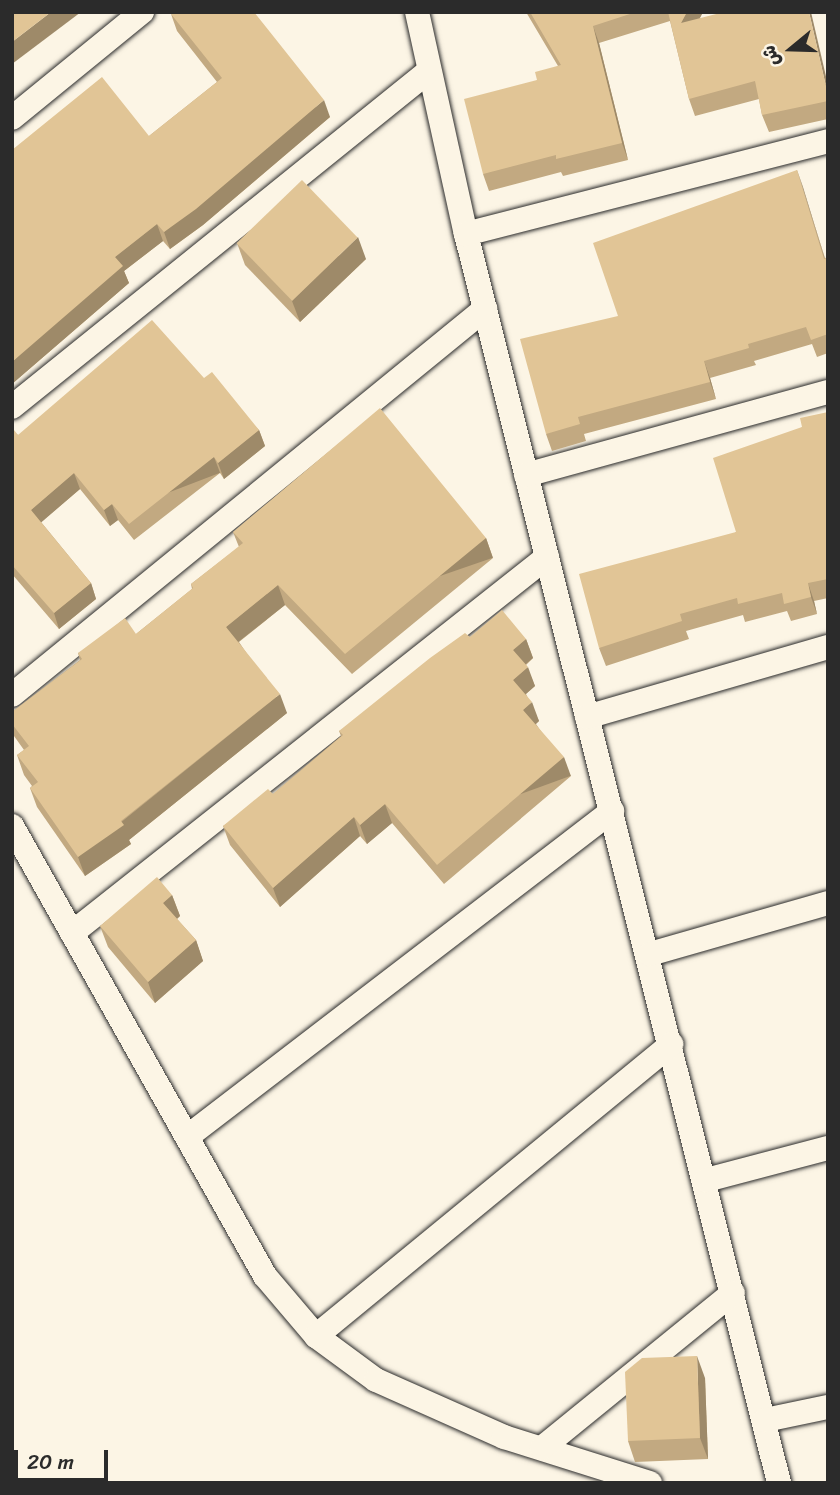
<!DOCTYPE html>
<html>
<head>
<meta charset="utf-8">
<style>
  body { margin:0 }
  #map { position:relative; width:840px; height:1495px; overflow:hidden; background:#fcf5e5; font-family:Sriracha,"Playpen Sans Arabic",sans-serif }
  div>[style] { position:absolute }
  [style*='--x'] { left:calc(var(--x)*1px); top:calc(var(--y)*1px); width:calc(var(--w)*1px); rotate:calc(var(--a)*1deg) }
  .roads { filter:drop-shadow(0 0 2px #2b2b2b) drop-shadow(0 0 2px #2b2b2b) }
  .minor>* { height:24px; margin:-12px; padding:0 12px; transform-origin:12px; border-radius:12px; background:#fcf5e5 }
  .wall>* { inset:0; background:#c2a981 }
  .shaded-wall>* { inset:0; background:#9e8a69; transform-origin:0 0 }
  .building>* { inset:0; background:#e1c596; transform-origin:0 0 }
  span { translate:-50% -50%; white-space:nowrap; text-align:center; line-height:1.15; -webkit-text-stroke:5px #fcf5e5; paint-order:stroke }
  .frame { position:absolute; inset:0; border:14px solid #2b2b2b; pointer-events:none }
  .north { position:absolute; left:756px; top:14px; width:70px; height:70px; -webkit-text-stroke:5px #fcf5e5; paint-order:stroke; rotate:251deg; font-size:19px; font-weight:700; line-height:28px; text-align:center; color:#2b2b2b }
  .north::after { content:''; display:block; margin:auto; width:24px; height:32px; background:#2b2b2b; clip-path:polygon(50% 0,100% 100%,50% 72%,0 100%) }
  .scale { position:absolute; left:14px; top:1450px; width:94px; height:32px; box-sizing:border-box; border:4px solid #2b2b2b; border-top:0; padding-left:9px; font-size:21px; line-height:24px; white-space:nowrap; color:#2b2b2b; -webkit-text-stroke:5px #fcf5e5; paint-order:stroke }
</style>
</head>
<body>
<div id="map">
  <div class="roads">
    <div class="minor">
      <div style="--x:417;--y:12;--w:227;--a:77.6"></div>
      <div style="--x:466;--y:234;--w:1288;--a:75.93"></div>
      <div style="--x:12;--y:118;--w:168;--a:-39.2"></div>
      <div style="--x:466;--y:234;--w:374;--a:-14.4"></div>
      <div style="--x:12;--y:407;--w:536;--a:-38.86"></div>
      <div style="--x:526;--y:475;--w:313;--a:-15.4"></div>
      <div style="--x:12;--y:695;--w:611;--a:-39.22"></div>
      <div style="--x:587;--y:717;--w:251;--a:-16.2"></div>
      <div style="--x:12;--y:826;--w:516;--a:60.65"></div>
      <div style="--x:265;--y:1276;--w:79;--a:49.6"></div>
      <div style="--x:316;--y:1336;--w:74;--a:36.3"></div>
      <div style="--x:376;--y:1380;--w:140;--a:24"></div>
      <div style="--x:504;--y:1437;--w:153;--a:17.5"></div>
      <div style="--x:72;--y:933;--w:606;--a:-38.36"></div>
      <div style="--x:650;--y:954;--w:185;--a:-16"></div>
      <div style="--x:187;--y:1137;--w:536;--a:-37.49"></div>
      <div style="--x:706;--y:1180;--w:126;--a:-14.7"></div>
      <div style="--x:316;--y:1336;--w:460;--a:-39.4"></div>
      <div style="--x:765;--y:1420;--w:64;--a:-11.7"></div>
      <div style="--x:542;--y:1448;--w:246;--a:-39.1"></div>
    </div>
  </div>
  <div class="wall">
    <div style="clip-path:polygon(526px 12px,703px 12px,700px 18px,828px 85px,828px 119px,769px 132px,762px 115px,759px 99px,695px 116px,689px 99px,670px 21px,599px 43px,628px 160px,563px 176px,561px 172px,489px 191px,483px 174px,537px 80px,558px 66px)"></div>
    <div style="clip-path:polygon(171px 14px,330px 117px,203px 225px,170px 249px,163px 241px,124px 271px,129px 283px,12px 384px,149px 136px,217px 82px,177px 31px)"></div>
    <div style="clip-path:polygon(797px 170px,825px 258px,828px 257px,828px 353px,817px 357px,812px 344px,754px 361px,756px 365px,710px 378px,716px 399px,584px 434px,586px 441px,552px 451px,546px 434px)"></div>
    <div style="clip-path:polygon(237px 243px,366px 259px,300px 322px,245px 265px)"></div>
    <div style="clip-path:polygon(204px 378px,259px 430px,265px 446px,224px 479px,220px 473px,134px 540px,118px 520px,110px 526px,80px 489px,41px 522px,91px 583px,96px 599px,59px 629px,12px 574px,12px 431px,18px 435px)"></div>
    <div style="clip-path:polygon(828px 412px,828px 598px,814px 601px,817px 614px,791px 621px,787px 611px,745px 622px,743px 615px,686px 631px,689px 639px,606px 666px,599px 648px,736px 532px,802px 427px)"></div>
    <div style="clip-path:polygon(233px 532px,486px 538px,493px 558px,352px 674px,285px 605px,239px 642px,287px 713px,129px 840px,131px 844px,85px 876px,37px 807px,30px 788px,32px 786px,24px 775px,17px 755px,24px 750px,14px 736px,12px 732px,12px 712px,80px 660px,78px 653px,136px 634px,192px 589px,191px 584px,239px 547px)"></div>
    <div style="clip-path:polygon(526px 639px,533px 658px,526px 665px,535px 686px,526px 694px,539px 721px,536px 724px,571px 776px,444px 884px,392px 823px,367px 844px,360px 836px,280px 907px,230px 845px,223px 826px,273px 794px,341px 736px,339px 731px)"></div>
    <div style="clip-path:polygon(172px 895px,180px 916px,177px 919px,196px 940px,203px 961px,155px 1003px,108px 947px,100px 926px)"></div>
    <div style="clip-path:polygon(705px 1378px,708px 1459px,635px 1462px,628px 1441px)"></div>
  </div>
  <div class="shaded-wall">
    <div style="clip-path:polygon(51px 12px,81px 12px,12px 64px,12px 42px)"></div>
    <div style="clip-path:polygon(687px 12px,703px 12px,688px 40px,681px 23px)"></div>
    <div style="clip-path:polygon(809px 12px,811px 12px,828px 85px,828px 95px)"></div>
    <div style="clip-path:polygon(593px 26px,599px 43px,628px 160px,622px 143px)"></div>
    <div style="clip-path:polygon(324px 100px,330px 117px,203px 225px,170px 249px,164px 232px)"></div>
    <div style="clip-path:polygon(797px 170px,803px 187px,828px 269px)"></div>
    <div style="clip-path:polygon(157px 224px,163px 241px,124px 271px,129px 283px,12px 384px,12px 362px,115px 257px)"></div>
    <div style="clip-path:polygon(358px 237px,366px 259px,300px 322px,292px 301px)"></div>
    <div style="clip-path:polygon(704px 361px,710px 378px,716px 399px,710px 382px)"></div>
    <div style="clip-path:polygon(259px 430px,265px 446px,224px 479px,218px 463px)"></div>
    <div style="left:214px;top:457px;width:17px;height:108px;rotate:69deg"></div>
    <div style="clip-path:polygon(74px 473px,80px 489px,37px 526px,31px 510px)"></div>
    <div style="clip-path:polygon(112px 504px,118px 520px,110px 526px,104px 510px)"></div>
    <div style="left:486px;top:538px;width:21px;height:183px;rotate:71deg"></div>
    <div style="clip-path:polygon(91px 583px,96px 599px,59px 629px,54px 613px)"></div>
    <div style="clip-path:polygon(808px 583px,814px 601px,817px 614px,811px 597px)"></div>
    <div style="clip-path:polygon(278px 585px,285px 605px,233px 646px,226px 627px)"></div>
    <div style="clip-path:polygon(526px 639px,533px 658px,520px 669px,513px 650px)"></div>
    <div style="clip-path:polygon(528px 667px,535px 686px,520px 699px,513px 680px)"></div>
    <div style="clip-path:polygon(280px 694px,287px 713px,129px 840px,131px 844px,85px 876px,78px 857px)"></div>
    <div style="clip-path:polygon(532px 702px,539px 721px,530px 729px,523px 710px)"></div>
    <div style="left:564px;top:757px;width:20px;height:167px;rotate:70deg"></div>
    <div style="clip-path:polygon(385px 804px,392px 823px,367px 844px,360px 825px)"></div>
    <div style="clip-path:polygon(354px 817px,360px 836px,280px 907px,273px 888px)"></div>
    <div style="clip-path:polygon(172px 895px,180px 916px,171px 924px,163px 903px)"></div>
    <div style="clip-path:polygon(196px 940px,203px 961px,155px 1003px,148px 982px)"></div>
    <div style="clip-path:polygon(697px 1356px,705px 1378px,708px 1459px,700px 1438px)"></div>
  </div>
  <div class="building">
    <div style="clip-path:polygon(12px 12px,51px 12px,12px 42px)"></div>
    <div style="clip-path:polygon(173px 12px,254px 12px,324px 100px,196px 209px,164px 232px,157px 224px,115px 257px,123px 266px,12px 362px,12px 150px,102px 77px,149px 136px,222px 78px,171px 14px)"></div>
    <div style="clip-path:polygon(530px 12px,636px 12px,593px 26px,622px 143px,556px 159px,556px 155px,483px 174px,464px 99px,537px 80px,535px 72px,561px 65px)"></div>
    <div style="clip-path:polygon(668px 12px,687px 12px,681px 23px,724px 12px,809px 12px,828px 95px,828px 101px,762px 115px,755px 81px,689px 99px)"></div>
    <div style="clip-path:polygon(797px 170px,824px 259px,828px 257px,828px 334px,811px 340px,806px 327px,748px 344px,749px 348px,704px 361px,710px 382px,578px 417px,580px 424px,546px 434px,520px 339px,618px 316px,593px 243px)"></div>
    <div style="left:302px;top:180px;width:80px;height:91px;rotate:46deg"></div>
    <div style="clip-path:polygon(152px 320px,204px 378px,212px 372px,259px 430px,218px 463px,214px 457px,129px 524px,112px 504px,104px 510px,74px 473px,31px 510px,91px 583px,54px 613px,12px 565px,12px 431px,14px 430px,18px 435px)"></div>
    <div style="clip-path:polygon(380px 408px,486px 538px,345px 654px,278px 585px,226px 627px,280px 694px,121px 821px,124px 825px,78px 857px,30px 788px,38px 782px,17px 755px,29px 746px,12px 724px,12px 712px,82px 659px,78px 653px,125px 618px,136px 634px,193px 588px,191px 584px,243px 543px,233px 532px)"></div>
    <div style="clip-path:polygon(828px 412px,828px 579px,808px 583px,811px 597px,784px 604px,782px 593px,738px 604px,737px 598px,680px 614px,682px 621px,599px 648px,579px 574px,736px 532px,713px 458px,802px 427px,800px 418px)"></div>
    <div style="clip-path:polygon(502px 610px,526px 639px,513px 650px,528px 667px,513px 680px,532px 702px,523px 710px,564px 757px,437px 865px,385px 804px,360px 825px,354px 817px,273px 888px,223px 826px,268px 789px,273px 794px,343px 735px,339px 731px,430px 658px,465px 633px,470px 637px)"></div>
    <div style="clip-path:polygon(157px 877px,172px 895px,163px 903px,196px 940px,148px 982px,100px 926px)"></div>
    <div style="clip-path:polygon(697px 1356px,700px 1438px,628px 1441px,625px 1372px,642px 1358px)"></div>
  </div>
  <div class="frame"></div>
  <div class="north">ش</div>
  <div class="scale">20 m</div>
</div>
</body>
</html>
